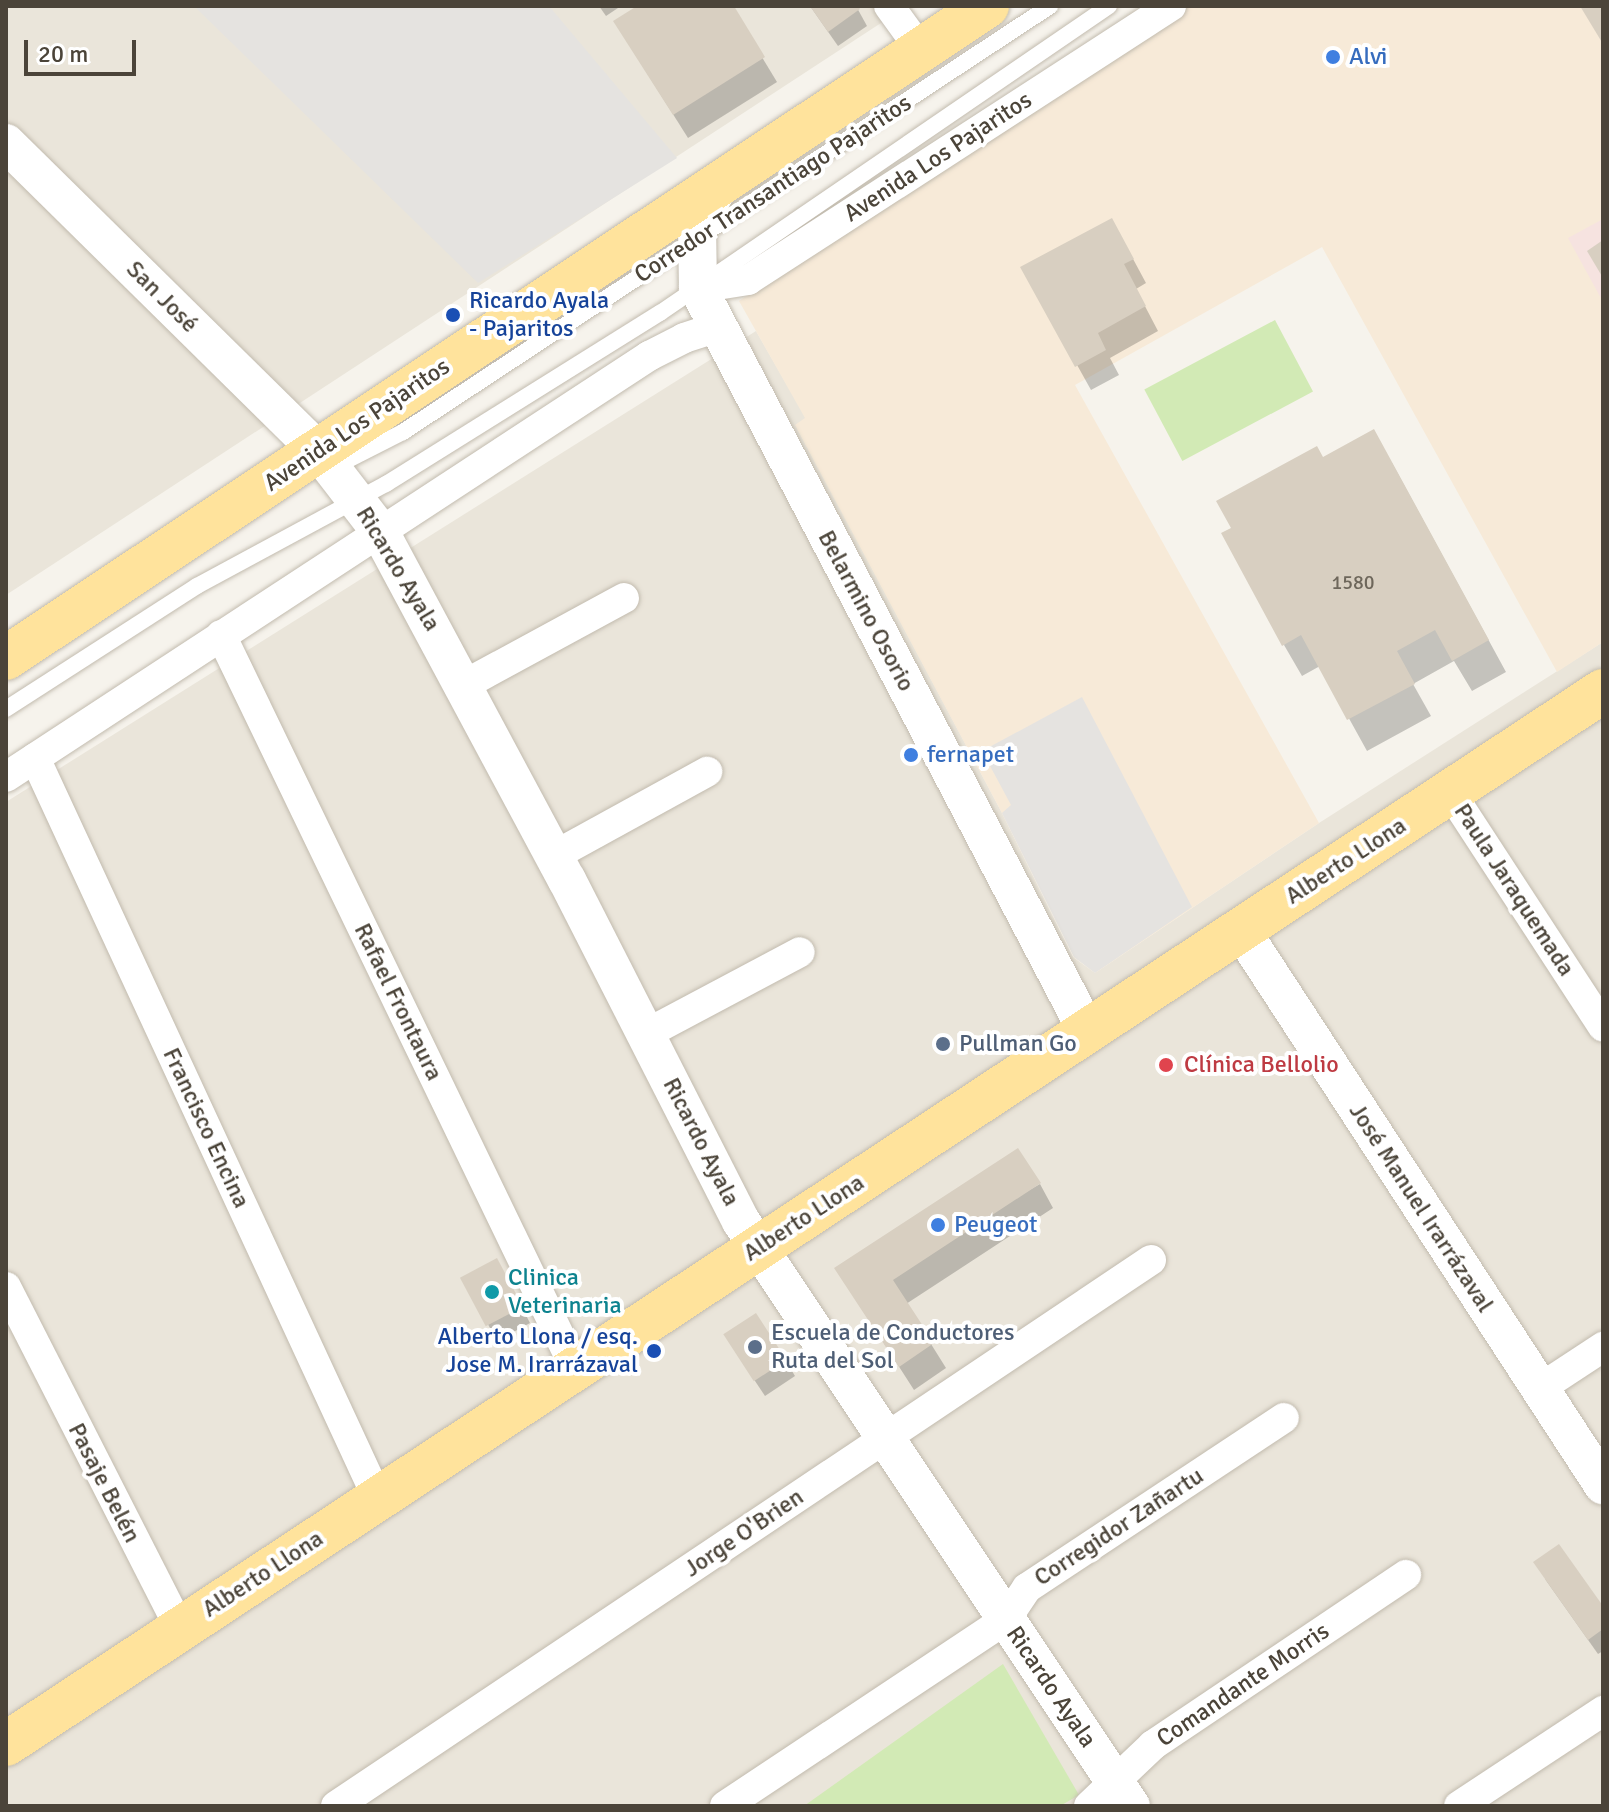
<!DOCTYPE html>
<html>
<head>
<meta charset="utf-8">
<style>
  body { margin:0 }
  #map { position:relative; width:1609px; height:1812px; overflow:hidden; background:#f6f3ec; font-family:Signika,sans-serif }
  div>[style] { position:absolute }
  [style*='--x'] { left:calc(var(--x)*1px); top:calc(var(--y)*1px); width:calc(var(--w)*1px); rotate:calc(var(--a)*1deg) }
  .residential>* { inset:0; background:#eae5da }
  .commercial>* { inset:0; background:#f7ead8 }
  .medical>* { inset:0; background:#f6e3e0 }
  .green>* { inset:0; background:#d2eab5; transform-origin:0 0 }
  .parking>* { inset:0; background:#e5e3e0 }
  .shadow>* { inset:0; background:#0003 }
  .building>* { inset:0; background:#d8cfc1; transform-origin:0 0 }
  .roads { filter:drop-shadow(0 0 2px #c2bbae) drop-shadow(0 0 2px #c2bbae) }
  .service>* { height:16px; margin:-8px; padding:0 8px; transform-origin:8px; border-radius:8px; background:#fff }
  .minor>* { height:30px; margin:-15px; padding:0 15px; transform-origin:15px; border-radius:15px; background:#fff }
  .tertiary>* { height:38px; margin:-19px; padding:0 19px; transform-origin:19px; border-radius:19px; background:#fff }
  .primary>* { height:44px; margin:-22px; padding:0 22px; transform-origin:22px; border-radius:22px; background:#ffe39c }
  .dots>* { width:22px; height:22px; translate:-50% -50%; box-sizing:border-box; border:4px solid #fff; border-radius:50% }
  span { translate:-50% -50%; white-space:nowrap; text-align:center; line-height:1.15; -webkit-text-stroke:8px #fff; paint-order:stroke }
  .number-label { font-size:20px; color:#6e675b }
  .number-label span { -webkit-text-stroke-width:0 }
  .shop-label { font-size:24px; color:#366cbe }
  .left { translate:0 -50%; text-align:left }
  .street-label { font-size:24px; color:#4b4439 }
  .transit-label { font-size:24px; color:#164399 }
  .right { translate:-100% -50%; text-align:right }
  .service-label { font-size:24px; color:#4e5e75 }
  .health-label { font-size:24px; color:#be3a42 }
  .culture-label { font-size:24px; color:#0d838f }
  .frame { position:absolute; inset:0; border:8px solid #4b4439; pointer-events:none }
  .scale { position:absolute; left:24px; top:40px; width:112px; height:36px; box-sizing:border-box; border:4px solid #4b4439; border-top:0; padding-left:10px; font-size:24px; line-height:28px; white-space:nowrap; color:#4b4439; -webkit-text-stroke:6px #fff; paint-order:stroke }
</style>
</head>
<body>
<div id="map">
  <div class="residential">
    <div style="clip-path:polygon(6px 6px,907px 6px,6px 595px)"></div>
    <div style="clip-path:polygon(756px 331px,806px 418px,796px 425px,1002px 813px,1073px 957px,1095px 973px,1319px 823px,1603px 642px,1603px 1806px,6px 1806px,6px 802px)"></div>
  </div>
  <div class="commercial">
    <div style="clip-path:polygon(1188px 6px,1603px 6px,1603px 642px,1557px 672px,1322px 247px,1075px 385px,1319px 823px,1095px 973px,1074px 957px,1002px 813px,795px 425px,805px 418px,739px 301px)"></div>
  </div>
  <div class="medical">
    <div style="clip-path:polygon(1603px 219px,1603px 302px,1568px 238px)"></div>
  </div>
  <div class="green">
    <div style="left:1275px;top:320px;width:81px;height:148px;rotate:62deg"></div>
    <div style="clip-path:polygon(1003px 1664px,1079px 1795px,1060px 1806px,804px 1806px)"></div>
  </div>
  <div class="parking">
    <div style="clip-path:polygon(194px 6px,549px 6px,677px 158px,478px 283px)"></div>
    <div style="clip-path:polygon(1082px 697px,1192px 907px,1095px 973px,1074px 957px,1002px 813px,1011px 805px,982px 751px)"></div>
  </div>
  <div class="shadow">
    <div style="clip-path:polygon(599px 6px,621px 6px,606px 16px)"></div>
    <div style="clip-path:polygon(641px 6px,731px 6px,777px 82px,688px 138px,630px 46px)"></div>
    <div style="clip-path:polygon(810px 6px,856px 6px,867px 26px,838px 46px)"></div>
    <div style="clip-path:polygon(1125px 244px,1146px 283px,1136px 289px,1158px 331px,1110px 358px,1119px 375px,1091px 390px,1023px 268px)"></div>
    <div style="clip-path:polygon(1323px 459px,1392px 463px,1506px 672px,1472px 691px,1454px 661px,1413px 684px,1431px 716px,1367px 751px,1320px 666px,1302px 676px,1284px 645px)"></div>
    <div style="clip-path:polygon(1040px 1184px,1053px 1208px,906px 1304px,946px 1368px,914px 1390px,851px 1292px)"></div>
    <div style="clip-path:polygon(506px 1276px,530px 1323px,497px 1341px,463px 1278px)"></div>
    <div style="clip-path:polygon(735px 1351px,786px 1361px,795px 1376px,765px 1396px)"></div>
    <div style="clip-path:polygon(1545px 1579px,1603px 1610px,1603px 1651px,1598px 1654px)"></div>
  </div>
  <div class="building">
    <div style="clip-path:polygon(637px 6px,734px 6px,765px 57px,673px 115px,613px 21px)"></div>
    <div style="clip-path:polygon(810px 6px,858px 6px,860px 9px,828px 32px)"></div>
    <div style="clip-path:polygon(1580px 6px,1603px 6px,1603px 44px)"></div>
    <div style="clip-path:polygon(1112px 218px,1134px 259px,1124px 264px,1146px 306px,1098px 333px,1106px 350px,1075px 367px,1020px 267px)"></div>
    <div style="clip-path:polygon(1603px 240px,1603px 278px,1587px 251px)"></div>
    <div style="clip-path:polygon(1374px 429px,1489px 640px,1452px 661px,1435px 630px,1397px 651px,1415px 684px,1347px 720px,1301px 635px,1282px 646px,1221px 533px,1231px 528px,1216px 501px,1317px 446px,1323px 457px)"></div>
    <div style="clip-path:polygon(1018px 1148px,1041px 1183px,893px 1280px,934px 1343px,899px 1367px,834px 1268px)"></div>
    <div style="left:497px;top:1258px;width:55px;height:42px;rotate:62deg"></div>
    <div style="left:756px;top:1313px;width:56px;height:39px;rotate:57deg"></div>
    <div style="clip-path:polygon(1559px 1544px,1603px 1606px,1603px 1629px,1588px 1640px,1533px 1562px)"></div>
  </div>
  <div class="roads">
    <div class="service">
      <div style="--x:332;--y:468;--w:80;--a:-26.9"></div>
      <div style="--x:403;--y:432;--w:775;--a:-33.36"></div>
      <div style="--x:6;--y:709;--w:227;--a:-32.8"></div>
      <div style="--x:197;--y:586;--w:215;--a:-28.4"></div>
      <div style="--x:386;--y:484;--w:323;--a:-32"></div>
      <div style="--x:660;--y:313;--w:544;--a:-34.36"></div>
    </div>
    <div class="minor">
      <div style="--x:889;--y:6;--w:54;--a:54"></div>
      <div style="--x:698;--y:288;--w:51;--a:-9.1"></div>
      <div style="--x:748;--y:280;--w:504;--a:-32.93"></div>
      <div style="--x:221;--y:635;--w:814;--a:64.22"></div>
      <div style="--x:464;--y:685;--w:182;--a:-28.5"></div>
      <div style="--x:35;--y:758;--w:817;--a:65.16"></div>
      <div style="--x:6;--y:777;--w:769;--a:-33.21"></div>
      <div style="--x:649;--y:356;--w:39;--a:-27"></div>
      <div style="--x:684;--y:338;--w:36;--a:-18"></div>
      <div style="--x:1450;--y:792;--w:280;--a:56.9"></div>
      <div style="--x:554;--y:856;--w:175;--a:-28.8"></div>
      <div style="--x:646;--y:1034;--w:174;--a:-28"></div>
      <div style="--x:6;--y:1287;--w:384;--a:63"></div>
      <div style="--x:1539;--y:1389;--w:77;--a:-33.3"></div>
      <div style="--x:336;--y:1806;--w:981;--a:-33.82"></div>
      <div style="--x:725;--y:1806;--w:338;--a:-33.6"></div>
      <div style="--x:1006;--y:1619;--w:37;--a:-56"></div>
      <div style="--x:1027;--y:1588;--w:308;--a:-33.5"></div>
      <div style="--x:1089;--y:1806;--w:88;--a:-43.6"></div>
      <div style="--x:1153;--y:1745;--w:305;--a:-33.9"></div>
      <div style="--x:1459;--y:1806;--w:173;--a:-33.4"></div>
    </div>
    <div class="tertiary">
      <div style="--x:6;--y:143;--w:438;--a:44.6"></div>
      <div style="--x:318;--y:451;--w:100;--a:52.3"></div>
      <div style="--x:379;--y:530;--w:397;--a:61.8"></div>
      <div style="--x:567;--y:880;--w:383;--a:63"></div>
      <div style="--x:741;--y:1221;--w:703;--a:56.31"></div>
      <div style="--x:720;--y:184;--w:47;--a:119.3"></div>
      <div style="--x:697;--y:225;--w:63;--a:89.1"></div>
      <div style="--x:698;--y:288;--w:839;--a:62.37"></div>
      <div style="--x:1241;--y:930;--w:663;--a:56.89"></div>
    </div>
    <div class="primary">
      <div style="--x:6;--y:658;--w:1178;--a:-33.61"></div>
      <div style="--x:6;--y:1744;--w:1913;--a:-33.4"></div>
    </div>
  </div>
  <div class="dots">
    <div style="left:1333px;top:57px;background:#3f7fe0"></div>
    <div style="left:453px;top:315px;background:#1a4fb4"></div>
    <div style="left:911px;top:755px;background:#3f7fe0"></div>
    <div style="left:943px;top:1044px;background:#5c6f8a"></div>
    <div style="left:1166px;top:1065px;background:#e0444e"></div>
    <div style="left:938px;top:1225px;background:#3f7fe0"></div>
    <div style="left:492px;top:1292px;background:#0f9aa8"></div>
    <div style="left:755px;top:1347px;background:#5c6f8a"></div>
    <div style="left:654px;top:1351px;background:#1a4fb4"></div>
  </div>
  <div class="number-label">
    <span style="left:1353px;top:582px">1580</span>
  </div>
  <div class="shop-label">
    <span class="left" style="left:1349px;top:57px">Alvi</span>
    <span class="left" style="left:927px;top:755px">fernapet</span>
    <span class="left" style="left:954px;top:1225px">Peugeot</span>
  </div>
  <div class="street-label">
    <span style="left:938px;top:157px;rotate:-33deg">Avenida Los Pajaritos</span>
    <span style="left:773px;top:189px;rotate:-33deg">Corredor Transantiago Pajaritos</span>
    <span style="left:162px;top:297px;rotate:45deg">San José</span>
    <span style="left:357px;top:425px;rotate:-34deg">Avenida Los Pajaritos</span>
    <span style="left:398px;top:569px;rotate:59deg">Ricardo Ayala</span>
    <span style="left:866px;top:611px;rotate:62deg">Belarmino Osorio</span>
    <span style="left:1346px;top:861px;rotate:-33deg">Alberto Llona</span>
    <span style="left:1514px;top:890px;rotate:57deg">Paula Jaraquemada</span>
    <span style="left:398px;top:1002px;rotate:64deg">Rafael Frontaura</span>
    <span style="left:206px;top:1128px;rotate:65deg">Francisco Encina</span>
    <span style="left:701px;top:1142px;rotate:63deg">Ricardo Ayala</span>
    <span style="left:1421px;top:1208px;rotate:57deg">José Manuel Irarrázaval</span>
    <span style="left:804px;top:1218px;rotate:-33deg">Alberto Llona</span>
    <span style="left:104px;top:1483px;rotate:63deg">Pasaje Belén</span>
    <span style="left:1119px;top:1527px;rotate:-33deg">Corregidor Zañartu</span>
    <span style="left:744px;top:1533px;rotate:-34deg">Jorge O'Brien</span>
    <span style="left:263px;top:1574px;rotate:-33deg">Alberto Llona</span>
    <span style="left:1243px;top:1685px;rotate:-34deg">Comandante Morris</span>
    <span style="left:1051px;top:1687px;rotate:56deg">Ricardo Ayala</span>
  </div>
  <div class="transit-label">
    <span class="left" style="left:469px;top:315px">Ricardo Ayala<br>- Pajaritos</span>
    <span class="right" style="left:638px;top:1351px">Alberto Llona / esq.<br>Jose M. Irarrázaval</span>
  </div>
  <div class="service-label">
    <span class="left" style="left:959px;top:1044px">Pullman Go</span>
    <span class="left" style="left:771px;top:1347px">Escuela de Conductores<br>Ruta del Sol</span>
  </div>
  <div class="health-label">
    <span class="left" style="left:1184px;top:1065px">Clínica Bellolio</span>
  </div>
  <div class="culture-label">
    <span class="left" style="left:508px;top:1292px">Clinica<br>Veterinaria</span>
  </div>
  <div class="frame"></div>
  <div class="scale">20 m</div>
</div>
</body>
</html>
